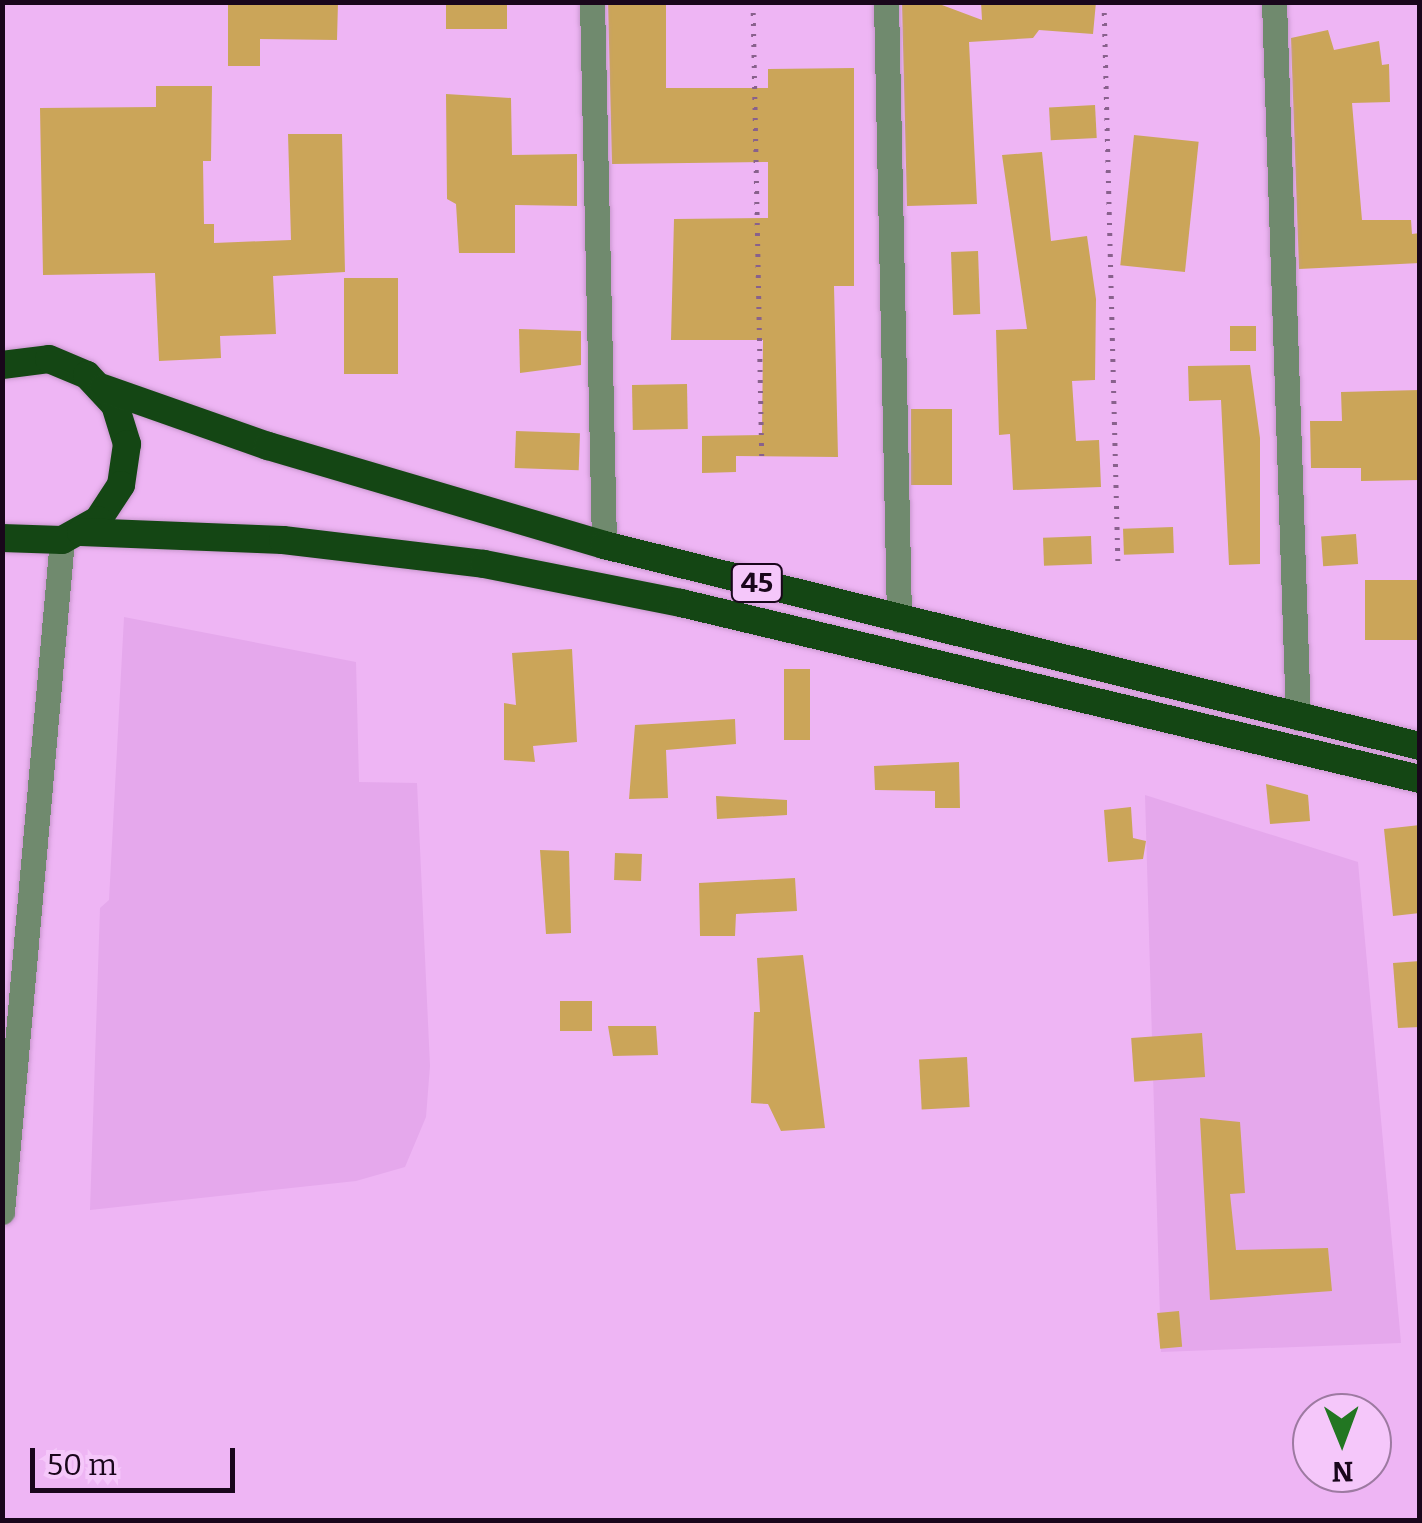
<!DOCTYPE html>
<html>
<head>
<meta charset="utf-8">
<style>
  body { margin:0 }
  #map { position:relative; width:1422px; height:1523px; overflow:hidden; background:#eeb5f4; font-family:Bitter,serif }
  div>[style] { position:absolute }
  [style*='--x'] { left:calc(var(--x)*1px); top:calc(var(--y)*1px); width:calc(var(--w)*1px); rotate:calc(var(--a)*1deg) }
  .built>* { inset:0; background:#e5a8ec }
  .building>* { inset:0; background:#cba559; transform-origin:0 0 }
  .path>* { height:5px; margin-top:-2.5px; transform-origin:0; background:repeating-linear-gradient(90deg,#88618c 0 2.5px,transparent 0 10.5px) }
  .roads { filter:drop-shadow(0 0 2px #c896cd) drop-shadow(0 0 2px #c896cd) }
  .minor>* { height:25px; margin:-12.5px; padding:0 12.5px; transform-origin:12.5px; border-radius:12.5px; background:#708a6e }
  .trunk>* { height:28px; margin:-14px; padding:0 14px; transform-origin:14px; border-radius:14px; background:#144614 }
  span { translate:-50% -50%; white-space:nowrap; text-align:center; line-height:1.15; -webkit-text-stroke:10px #f5c7fa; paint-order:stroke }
  .shield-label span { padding:2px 8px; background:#f5c7fa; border:2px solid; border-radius:8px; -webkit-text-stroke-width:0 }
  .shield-label { font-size:28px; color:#19061b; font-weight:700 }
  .frame { position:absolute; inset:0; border:5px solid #19061b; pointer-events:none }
  .north { position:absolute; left:1292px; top:1393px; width:100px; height:100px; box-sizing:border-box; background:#f5c7fa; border:2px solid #9d7aa1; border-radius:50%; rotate:179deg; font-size:28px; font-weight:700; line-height:40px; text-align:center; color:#19061b }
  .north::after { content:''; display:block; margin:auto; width:35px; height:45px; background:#227622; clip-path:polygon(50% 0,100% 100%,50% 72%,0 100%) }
  .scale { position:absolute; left:30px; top:1448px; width:205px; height:45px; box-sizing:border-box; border:5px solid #19061b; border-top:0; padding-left:12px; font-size:30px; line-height:35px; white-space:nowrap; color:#19061b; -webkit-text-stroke:8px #f5c7fa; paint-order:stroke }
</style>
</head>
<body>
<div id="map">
  <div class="built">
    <div style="clip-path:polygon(124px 617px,356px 662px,359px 782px,417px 783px,430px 1066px,426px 1117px,405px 1167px,356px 1181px,90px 1210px,100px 908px,109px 900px)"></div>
    <div style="clip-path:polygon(1145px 795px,1358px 862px,1401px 1343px,1161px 1352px)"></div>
  </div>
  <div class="building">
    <div style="clip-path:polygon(228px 2px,338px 2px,337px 40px,260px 39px,260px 66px,228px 66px)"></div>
    <div style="left:446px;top:2px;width:61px;height:27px"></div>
    <div style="clip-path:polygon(608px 2px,666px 2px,666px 88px,768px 88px,768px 69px,854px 68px,854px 286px,834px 286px,838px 457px,736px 456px,736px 472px,702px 473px,702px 436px,762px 435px,763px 340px,671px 340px,674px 219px,768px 218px,768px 162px,612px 164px)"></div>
    <div style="clip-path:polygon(934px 2px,982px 20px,981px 2px,1096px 2px,1093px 34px,1039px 30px,1033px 38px,969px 42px,977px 204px,907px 206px,902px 3px)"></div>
    <div style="clip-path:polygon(1328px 30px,1334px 50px,1379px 41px,1382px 65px,1389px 64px,1390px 102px,1352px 103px,1362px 220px,1411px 220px,1412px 234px,1420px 233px,1420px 263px,1299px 269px,1291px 38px)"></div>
    <div style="clip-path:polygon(156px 86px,212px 86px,211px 161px,203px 161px,204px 224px,214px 224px,214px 243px,291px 240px,288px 134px,342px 134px,345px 272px,273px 276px,276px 334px,220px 336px,221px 358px,159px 361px,155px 273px,43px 275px,40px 108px,156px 107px)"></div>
    <div style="clip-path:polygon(446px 94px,511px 98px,512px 155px,577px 154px,577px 206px,515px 205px,515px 253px,459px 253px,456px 204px,447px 199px)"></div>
    <div style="left:1095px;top:105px;width:33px;height:46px;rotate:87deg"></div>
    <div style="left:1134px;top:135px;width:65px;height:131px;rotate:6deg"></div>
    <div style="clip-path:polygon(1042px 152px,1051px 241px,1087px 236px,1096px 299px,1095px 380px,1072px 381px,1076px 441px,1099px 440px,1101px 487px,1013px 490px,1010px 434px,999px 435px,996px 330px,1027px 329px,1002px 155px)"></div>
    <div style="left:978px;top:251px;width:63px;height:27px;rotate:88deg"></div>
    <div style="left:344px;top:278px;width:54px;height:96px"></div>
    <div style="left:1230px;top:326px;width:26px;height:25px"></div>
    <div style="clip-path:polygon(519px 329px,581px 331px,581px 365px,520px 373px)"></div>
    <div style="clip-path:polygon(1250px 365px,1260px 438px,1260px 564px,1229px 565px,1221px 400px,1189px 401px,1188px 366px)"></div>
    <div style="left:687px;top:384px;width:45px;height:55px;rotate:89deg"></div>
    <div style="clip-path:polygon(1420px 390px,1420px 480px,1361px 481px,1361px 468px,1311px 468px,1310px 421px,1342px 421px,1341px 392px)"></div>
    <div style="left:911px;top:409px;width:41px;height:76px"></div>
    <div style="left:516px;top:431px;width:64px;height:37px;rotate:2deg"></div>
    <div style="left:1173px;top:527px;width:26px;height:50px;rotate:88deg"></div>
    <div style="left:1356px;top:534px;width:30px;height:35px;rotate:86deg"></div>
    <div style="left:1091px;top:536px;width:28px;height:48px;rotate:88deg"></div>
    <div style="left:1420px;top:580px;width:60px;height:55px;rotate:90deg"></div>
    <div style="clip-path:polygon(572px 649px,577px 742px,533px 746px,535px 762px,504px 760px,504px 703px,516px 705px,512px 653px)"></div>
    <div style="left:784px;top:669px;width:26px;height:71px"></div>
    <div style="clip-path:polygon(735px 719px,736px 744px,666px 750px,668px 798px,629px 799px,635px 725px)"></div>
    <div style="clip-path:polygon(959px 762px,960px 808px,935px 808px,935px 791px,875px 790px,874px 766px)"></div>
    <div style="clip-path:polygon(1266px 784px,1308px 795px,1310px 821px,1270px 824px)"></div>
    <div style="clip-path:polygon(716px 796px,787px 800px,787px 815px,717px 819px)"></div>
    <div style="clip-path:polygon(1131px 807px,1133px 838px,1146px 841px,1143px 859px,1108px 862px,1104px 810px)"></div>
    <div style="clip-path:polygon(1420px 825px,1420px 913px,1393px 916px,1384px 829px)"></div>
    <div style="clip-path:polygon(540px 850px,569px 851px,571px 933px,546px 934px)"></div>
    <div style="left:615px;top:853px;width:27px;height:27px;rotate:2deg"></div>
    <div style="clip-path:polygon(795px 878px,797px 911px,736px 914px,735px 936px,700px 936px,699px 883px)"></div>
    <div style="clip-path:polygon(803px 955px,825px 1128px,781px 1131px,768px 1104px,751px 1103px,754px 1012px,760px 1012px,757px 958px)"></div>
    <div style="clip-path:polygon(1420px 961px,1420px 1027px,1398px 1028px,1393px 963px)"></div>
    <div style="left:592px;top:1001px;width:30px;height:32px;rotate:90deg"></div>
    <div style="clip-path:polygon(608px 1026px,656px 1026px,658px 1055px,613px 1056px)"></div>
    <div style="left:1202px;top:1033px;width:44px;height:71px;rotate:86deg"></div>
    <div style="left:967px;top:1057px;width:50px;height:48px;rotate:87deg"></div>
    <div style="clip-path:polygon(1200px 1118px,1240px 1122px,1245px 1193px,1230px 1194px,1236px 1250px,1328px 1248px,1332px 1291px,1210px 1300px)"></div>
    <div style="left:1179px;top:1311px;width:36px;height:22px;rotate:85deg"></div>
  </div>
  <div class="path">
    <div style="--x:753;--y:2;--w:454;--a:88.9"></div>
    <div style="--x:1104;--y:2;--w:565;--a:88.58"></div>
  </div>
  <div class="roads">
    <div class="minor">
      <div style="--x:592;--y:2;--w:543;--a:88.73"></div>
      <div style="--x:886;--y:2;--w:618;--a:88.79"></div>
      <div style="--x:1274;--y:2;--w:716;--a:88.08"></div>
      <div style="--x:2;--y:1212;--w:675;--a:-84.9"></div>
    </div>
    <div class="trunk">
      <div style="--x:2;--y:365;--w:47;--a:-7.3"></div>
      <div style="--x:49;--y:359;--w:41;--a:22.8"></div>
      <div style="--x:87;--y:375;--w:41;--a:47"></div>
      <div style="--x:115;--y:405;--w:41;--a:72.9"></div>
      <div style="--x:127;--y:444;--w:41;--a:98.3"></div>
      <div style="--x:121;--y:485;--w:42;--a:123.3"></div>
      <div style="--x:98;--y:520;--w:41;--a:150.9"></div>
      <div style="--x:62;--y:540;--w:60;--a:-178.1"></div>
      <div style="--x:103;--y:388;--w:175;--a:19.4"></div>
      <div style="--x:268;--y:446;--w:350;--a:16.4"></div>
      <div style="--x:604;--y:545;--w:840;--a:13.84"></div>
      <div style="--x:81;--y:532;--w:202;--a:2.3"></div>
      <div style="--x:283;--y:540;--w:202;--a:6.8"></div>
      <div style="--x:484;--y:564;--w:201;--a:11.2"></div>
      <div style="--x:681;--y:603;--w:760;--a:13.4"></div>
    </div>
  </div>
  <div class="shield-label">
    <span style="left:757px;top:583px">45</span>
  </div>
  <div class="frame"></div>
  <div class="north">N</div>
  <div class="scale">50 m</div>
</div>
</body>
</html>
